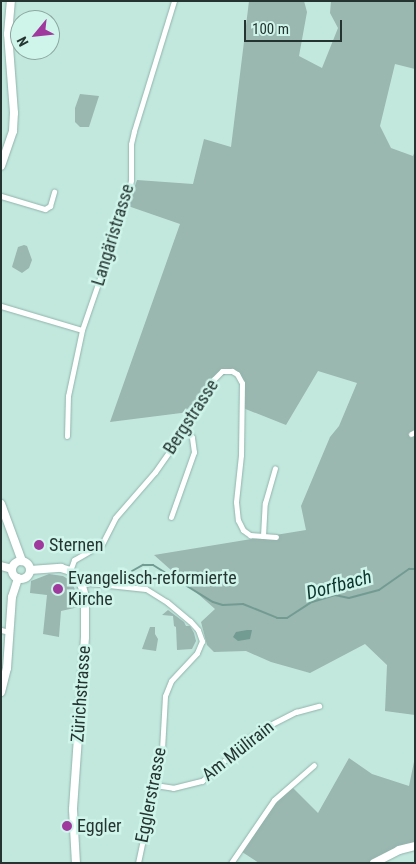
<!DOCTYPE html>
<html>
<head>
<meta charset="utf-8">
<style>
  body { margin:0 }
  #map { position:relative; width:416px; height:864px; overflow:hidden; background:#c2e8de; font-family:"Roboto Condensed",sans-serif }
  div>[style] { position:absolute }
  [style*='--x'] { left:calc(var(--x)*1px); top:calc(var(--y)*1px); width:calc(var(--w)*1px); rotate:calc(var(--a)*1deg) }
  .green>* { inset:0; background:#9ab7b0 }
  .water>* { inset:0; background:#729c92 }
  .stream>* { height:2px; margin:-1px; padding:0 1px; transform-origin:1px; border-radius:1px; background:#729c92 }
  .roads { filter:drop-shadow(0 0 1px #90b4ab) drop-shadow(0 0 1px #90b4ab) }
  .street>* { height:5px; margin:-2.5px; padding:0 2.5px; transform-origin:2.5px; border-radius:2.5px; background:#fff }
  .secondary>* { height:8px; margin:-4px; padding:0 4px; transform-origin:4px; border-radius:4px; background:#fff }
  .secondary>.ring { margin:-4px; padding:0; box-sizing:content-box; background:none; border:8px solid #fff; border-radius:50% }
  .dots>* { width:14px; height:14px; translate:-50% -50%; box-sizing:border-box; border:2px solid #cff5eb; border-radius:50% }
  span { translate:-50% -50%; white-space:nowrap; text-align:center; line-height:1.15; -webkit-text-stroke:5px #cff5eb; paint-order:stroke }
  .street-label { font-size:18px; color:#253430 }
  .poi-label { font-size:18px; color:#253430 }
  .left { translate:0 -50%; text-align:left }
  .water-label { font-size:19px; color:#0c352d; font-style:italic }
  .frame { position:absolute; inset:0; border:2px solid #253430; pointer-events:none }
  .north { position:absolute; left:10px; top:10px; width:50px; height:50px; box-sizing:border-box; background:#cff5eb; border:1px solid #8ba8a0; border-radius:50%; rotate:242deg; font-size:14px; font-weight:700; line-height:20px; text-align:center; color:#253430 }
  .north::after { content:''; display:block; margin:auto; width:18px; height:22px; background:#9f399d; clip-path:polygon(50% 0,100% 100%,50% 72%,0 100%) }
  .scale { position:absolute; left:244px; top:20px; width:98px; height:22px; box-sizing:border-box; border:2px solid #253430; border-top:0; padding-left:6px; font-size:15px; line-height:18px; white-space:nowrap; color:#253430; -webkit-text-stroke:4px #cff5eb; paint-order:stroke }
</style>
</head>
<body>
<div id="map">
  <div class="green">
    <div style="clip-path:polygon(249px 1px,304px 1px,307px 12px,299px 56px,322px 68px,338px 28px,330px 13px,331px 1px,415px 1px,415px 69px,395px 64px,380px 126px,391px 148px,413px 156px,415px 151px,415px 715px,385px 711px,387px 665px,365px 644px,310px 673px,271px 662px,246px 651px,214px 652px,207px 645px,201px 622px,215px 609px,154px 555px,306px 530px,301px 506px,330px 437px,339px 426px,357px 383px,318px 371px,286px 425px,243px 408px,242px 383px,232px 371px,218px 378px,197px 411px,110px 422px,180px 224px,128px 206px,137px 180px,193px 184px,204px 139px,231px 147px)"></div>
    <div style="clip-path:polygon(80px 94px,99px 96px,89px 127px,80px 127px,75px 122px,75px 108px)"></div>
    <div style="clip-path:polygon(24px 245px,27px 246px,32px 260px,29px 268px,22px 273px,12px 267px,18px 247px)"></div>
    <div style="clip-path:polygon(49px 574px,63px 576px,71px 581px,77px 594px,79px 607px,61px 611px,59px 637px,43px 634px,47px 595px,30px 593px,31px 581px)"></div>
    <div style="clip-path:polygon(168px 610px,184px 622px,186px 626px,190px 626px,194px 633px,196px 641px,192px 649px,177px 650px,176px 627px,174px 626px,173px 616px,162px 615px)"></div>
    <div style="clip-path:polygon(150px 627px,155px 627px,155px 634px,158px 639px,156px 651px,142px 649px)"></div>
    <div style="clip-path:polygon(415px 757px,415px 846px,374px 863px,259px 863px,239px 850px,289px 784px,318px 813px,349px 758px,372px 774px,409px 786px)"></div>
  </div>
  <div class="water">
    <div style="clip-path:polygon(247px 630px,252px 630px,250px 639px,238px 641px,233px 637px,236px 632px)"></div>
  </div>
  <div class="stream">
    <div style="--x:132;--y:571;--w:13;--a:-29"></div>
    <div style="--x:143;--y:565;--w:10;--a:0"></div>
    <div style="--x:153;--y:565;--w:70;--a:31.7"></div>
    <div style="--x:213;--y:602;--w:10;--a:17"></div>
    <div style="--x:223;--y:605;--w:20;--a:-3"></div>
    <div style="--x:243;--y:604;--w:37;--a:22"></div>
    <div style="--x:277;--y:618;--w:10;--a:0"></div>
    <div style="--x:287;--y:618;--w:30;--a:-33"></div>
    <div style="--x:312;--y:602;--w:24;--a:-17"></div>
    <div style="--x:335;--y:595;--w:14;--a:12"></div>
    <div style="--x:349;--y:598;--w:31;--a:-15"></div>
    <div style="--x:379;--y:590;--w:37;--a:-35"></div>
    <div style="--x:409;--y:569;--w:6;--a:0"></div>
  </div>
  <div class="roads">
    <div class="street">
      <div style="--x:1;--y:196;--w:46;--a:16.5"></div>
      <div style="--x:45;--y:209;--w:6;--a:-31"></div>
      <div style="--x:50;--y:206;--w:15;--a:-74"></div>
      <div style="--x:1;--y:306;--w:84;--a:16.5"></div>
      <div style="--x:82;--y:330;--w:139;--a:-71"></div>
      <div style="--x:127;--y:199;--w:19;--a:-78"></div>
      <div style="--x:131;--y:180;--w:36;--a:-90"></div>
      <div style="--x:131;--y:144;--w:13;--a:-77"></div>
      <div style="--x:134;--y:131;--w:136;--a:-72.9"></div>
      <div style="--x:411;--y:434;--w:4;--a:-27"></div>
      <div style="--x:67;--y:436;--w:40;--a:-88.6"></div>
      <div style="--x:68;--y:396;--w:67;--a:-78"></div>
      <div style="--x:171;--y:517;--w:69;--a:-70.5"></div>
      <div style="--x:194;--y:452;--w:15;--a:-98"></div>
      <div style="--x:192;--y:437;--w:10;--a:-135"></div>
      <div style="--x:263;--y:536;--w:13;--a:4"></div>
      <div style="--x:70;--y:571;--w:12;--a:-70"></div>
      <div style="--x:74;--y:560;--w:32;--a:-30"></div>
      <div style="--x:102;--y:544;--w:29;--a:-63"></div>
      <div style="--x:115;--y:518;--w:61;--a:-49"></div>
      <div style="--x:155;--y:472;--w:68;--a:-55.1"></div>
      <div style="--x:194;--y:416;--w:42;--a:-61.6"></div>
      <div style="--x:214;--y:379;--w:11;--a:-45"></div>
      <div style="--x:222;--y:371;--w:10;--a:0"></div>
      <div style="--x:232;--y:371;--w:6;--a:31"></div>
      <div style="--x:237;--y:374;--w:10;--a:61"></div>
      <div style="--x:242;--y:383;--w:72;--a:90.8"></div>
      <div style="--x:241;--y:455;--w:47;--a:96.1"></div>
      <div style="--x:236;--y:502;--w:18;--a:84"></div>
      <div style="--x:238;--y:520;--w:11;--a:63"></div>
      <div style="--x:243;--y:530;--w:9;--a:36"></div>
      <div style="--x:250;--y:535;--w:13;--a:4"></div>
      <div style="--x:263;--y:536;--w:33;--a:-87"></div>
      <div style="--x:265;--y:503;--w:36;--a:-74"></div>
      <div style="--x:82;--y:585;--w:8;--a:-14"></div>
      <div style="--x:90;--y:583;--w:56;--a:6.1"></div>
      <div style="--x:146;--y:589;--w:25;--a:32"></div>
      <div style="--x:167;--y:602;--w:30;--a:40"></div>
      <div style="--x:190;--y:621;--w:12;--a:48"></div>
      <div style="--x:198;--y:630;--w:12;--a:70"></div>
      <div style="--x:202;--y:641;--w:13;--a:113"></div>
      <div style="--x:197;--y:653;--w:38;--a:133"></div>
      <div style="--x:171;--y:681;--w:16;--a:112"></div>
      <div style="--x:165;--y:696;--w:53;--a:93.2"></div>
      <div style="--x:162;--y:749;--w:116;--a:101.9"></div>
      <div style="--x:1;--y:630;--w:8;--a:14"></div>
      <div style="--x:155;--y:785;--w:18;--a:9"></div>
      <div style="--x:173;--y:788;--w:30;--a:-14"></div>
      <div style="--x:202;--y:781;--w:64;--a:-42.5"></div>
      <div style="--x:249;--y:738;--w:20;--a:-33"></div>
      <div style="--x:266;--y:727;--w:34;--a:-27"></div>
      <div style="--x:296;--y:712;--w:24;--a:-15"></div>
      <div style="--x:231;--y:863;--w:76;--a:-55.7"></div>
      <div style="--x:274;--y:800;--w:53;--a:-41.2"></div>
    </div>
    <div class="secondary">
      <div style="--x:1;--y:166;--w:37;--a:-71"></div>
      <div style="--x:13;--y:131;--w:18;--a:-87"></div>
      <div style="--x:14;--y:113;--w:79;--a:-94.3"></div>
      <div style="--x:8;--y:34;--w:33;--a:-85"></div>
      <div style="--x:1;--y:504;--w:61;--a:69.8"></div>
      <div class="ring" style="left:12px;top:561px;width:10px;height:10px"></div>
      <div style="--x:1;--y:566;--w:11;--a:15"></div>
      <div style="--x:30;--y:570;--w:31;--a:-4"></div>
      <div style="--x:61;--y:568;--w:9;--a:18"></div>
      <div style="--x:70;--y:571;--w:13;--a:42"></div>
      <div style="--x:80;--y:580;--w:17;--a:73"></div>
      <div style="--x:85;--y:596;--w:41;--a:90"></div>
      <div style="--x:85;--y:637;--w:173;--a:94"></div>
      <div style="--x:73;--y:810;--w:53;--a:86.8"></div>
      <div style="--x:1;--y:692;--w:25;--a:-76"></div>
      <div style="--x:7;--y:668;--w:71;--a:-86"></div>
      <div style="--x:12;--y:597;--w:20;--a:-72"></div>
      <div style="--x:374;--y:863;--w:28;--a:-27"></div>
      <div style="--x:399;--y:850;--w:16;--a:-14"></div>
    </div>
  </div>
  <div class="dots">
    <div style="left:39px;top:545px;background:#9f399d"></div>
    <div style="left:58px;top:589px;background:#9f399d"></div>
    <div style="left:67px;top:826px;background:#9f399d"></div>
  </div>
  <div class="street-label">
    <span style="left:113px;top:235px;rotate:-73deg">Langäristrasse</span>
    <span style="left:191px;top:417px;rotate:-57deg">Bergstrasse</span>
    <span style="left:81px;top:694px;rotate:-86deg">Zürichstrasse</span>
    <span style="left:238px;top:751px;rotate:-38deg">Am Mülirain</span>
    <span style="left:151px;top:795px;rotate:-79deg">Egglerstrasse</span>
  </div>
  <div class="poi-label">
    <span class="left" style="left:49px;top:545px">Sternen</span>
    <span class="left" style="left:68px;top:589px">Evangelisch-reformierte<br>Kirche</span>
    <span class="left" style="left:77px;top:826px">Eggler</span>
  </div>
  <div class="water-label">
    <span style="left:339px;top:585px;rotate:-15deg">Dorfbach</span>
  </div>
  <div class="frame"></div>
  <div class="north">N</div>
  <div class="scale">100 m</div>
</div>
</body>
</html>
